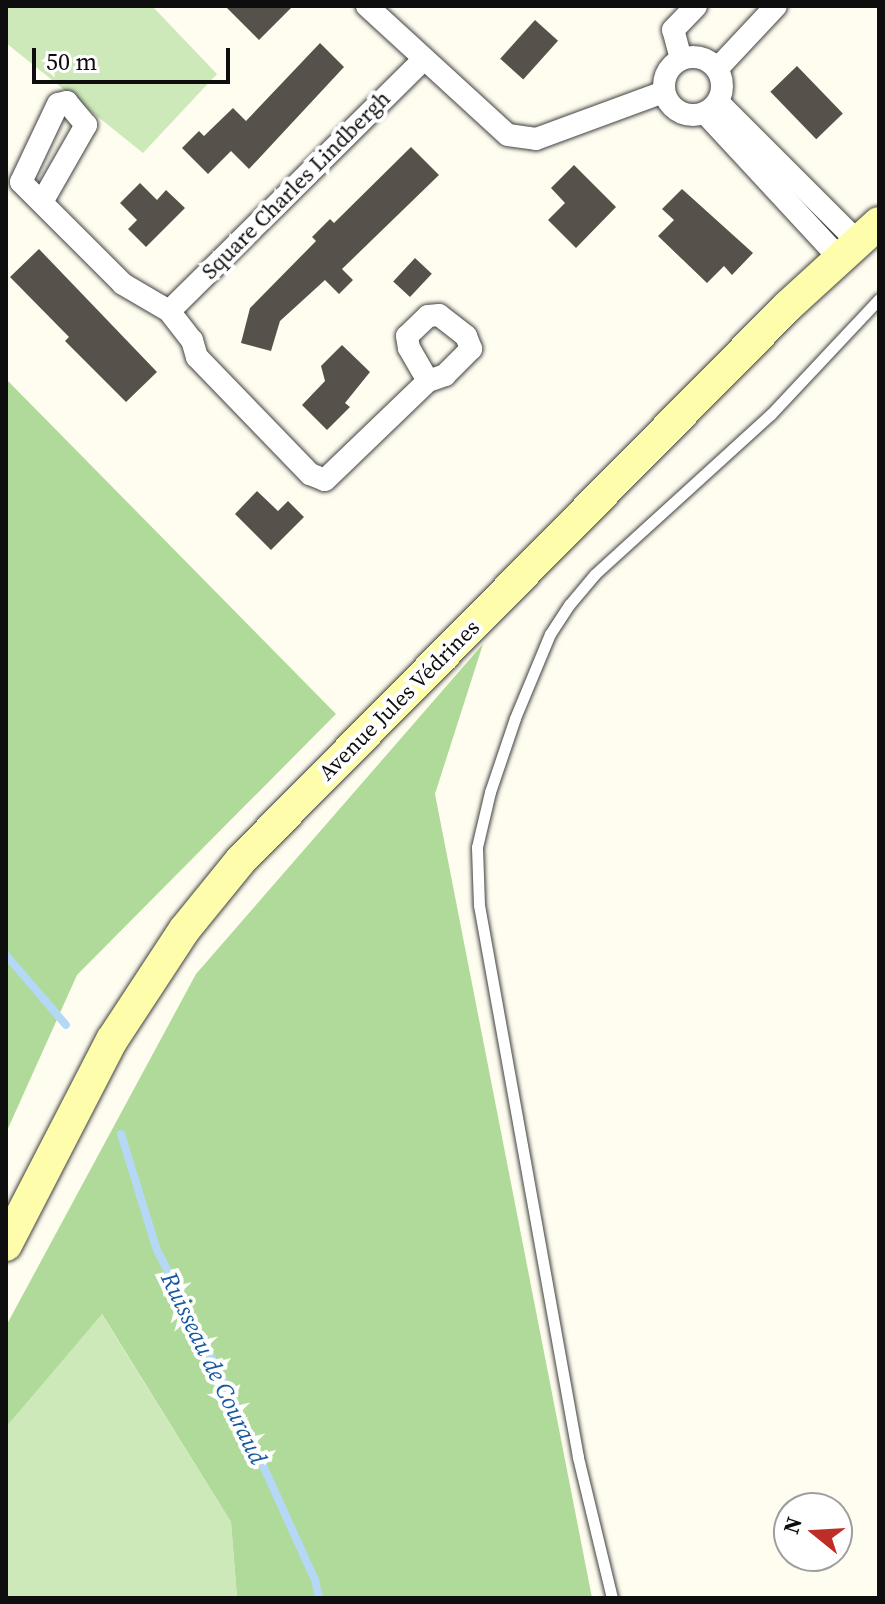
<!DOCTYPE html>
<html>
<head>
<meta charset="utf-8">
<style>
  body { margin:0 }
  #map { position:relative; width:885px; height:1604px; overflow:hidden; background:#fffdf0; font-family:"Source Serif 4",serif }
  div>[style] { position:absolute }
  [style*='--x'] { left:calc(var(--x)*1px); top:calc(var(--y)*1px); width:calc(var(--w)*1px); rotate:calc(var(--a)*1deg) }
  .green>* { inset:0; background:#cee9b9 }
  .forest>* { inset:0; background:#b0da99 }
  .stream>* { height:8px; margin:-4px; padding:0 4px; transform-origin:4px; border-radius:4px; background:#b5d8f6 }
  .building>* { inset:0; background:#57514b; transform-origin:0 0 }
  .roads { filter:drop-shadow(0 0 2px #414141) drop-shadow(0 0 2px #414141) }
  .service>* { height:11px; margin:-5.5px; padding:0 5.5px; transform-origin:5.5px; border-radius:5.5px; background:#fff }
  .minor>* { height:22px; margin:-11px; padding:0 11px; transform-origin:11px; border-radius:11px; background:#fff }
  .minor>.ring { margin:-11px; padding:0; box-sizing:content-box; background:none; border:22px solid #fff; border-radius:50% }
  .secondary>* { height:32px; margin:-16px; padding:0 16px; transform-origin:16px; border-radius:16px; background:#fefdac }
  span { translate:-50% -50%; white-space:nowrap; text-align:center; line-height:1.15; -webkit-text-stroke:8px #fff; paint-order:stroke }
  .street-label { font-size:22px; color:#0e0e0e }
  .water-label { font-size:24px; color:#1858a0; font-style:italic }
  .frame { position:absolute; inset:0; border:8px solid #0e0e0e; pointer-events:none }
  .north { position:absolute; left:773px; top:1492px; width:80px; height:80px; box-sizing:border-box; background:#fff; border:2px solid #9f9f9f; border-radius:50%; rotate:288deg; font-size:22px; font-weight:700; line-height:32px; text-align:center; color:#0e0e0e }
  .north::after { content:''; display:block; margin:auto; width:28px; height:36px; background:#be2d26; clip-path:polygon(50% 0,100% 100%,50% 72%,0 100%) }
  .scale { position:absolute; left:32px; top:48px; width:198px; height:36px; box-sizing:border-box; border:4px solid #0e0e0e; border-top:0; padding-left:10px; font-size:24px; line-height:28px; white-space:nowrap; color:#0e0e0e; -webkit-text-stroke:6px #fff; paint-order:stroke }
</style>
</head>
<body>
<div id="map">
  <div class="green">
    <div style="clip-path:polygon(6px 6px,152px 6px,217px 74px,143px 153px,6px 43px)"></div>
    <div style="clip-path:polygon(101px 1313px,231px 1522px,237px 1598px,6px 1598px,6px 1427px)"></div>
  </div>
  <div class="forest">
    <div style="clip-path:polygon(6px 379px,336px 714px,77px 975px,6px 1133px)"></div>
    <div style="clip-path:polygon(483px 644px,435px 794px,592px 1598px,237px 1598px,231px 1522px,102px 1314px,6px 1427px,6px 1326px,196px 974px)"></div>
  </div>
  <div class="stream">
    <div style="--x:6;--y:955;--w:92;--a:49.4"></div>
    <div style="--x:121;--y:1134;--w:121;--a:72.8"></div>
    <div style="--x:157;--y:1250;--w:175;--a:63.1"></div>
    <div style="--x:236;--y:1406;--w:191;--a:65.6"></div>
    <div style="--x:315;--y:1580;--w:18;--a:77"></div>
  </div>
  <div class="building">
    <div style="clip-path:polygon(225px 6px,293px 6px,259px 40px)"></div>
    <div style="left:535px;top:20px;width:31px;height:52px;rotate:42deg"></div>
    <div style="clip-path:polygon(320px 43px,344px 67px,249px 169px,231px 151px,208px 174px,182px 148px,199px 131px,204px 136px,233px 108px,246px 121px)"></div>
    <div style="left:797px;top:66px;width:66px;height:37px;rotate:46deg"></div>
    <div style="clip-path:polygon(411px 147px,439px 175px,342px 269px,353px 280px,339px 294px,325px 280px,280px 321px,271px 351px,241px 343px,250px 308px,316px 241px,312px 237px,330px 219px,334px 223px)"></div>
    <div style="clip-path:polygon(574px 165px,616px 207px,576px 248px,548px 220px,565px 203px,551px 188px)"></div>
    <div style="clip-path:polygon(140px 183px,157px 200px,166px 190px,185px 208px,146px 247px,128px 229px,137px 220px,120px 203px)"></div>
    <div style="clip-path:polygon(682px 189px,753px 253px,732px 275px,724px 266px,707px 283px,658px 236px,674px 220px,662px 209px)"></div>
    <div style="clip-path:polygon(39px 249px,157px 372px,126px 402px,65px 341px,69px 337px,10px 277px)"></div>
    <div style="left:415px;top:258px;width:23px;height:32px;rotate:43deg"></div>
    <div style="clip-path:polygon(342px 345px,370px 372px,345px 403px,350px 407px,327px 430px,302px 405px,325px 381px,321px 366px)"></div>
    <div style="clip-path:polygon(257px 491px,278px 511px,288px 501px,304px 517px,271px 550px,235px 514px)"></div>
  </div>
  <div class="roads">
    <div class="service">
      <div style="--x:612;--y:1598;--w:145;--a:-103.6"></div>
      <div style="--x:578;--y:1457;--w:561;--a:-100.17"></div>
      <div style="--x:479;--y:905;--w:58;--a:-92"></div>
      <div style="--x:477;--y:847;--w:57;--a:-76.7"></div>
      <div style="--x:490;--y:792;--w:78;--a:-71.3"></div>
      <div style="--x:515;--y:718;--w:91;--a:-67.4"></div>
      <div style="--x:550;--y:634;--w:35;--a:-57"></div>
      <div style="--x:569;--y:605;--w:40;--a:-50"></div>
      <div style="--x:595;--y:574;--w:238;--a:-42.3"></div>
      <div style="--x:771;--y:414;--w:158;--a:-46.8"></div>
    </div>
    <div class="minor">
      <div style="--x:367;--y:6;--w:191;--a:42.5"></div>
      <div style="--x:508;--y:135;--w:28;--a:8"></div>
      <div style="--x:536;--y:139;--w:136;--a:-20.2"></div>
      <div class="ring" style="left:664px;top:57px;width:36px;height:36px"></div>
      <div style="--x:681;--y:59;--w:30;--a:-105"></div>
      <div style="--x:673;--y:30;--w:33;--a:-46"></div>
      <div style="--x:423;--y:60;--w:357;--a:135.3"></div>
      <div style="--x:169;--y:311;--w:37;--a:52"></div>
      <div style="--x:192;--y:340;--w:18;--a:74"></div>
      <div style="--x:197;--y:357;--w:163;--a:46"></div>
      <div style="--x:310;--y:474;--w:16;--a:22"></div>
      <div style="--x:325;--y:480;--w:143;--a:-43.9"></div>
      <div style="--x:428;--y:381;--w:18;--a:-19"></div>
      <div style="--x:445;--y:375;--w:37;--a:-45"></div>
      <div style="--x:471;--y:349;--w:14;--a:-111"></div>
      <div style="--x:466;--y:336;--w:34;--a:-142"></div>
      <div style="--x:439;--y:315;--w:11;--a:175"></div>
      <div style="--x:428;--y:316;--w:29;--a:136"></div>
      <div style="--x:407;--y:336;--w:12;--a:81"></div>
      <div style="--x:409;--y:348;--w:38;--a:60"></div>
      <div style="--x:717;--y:69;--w:86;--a:-46.9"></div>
      <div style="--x:718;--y:102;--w:198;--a:45"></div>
      <div style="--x:705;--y:113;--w:199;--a:47.2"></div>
      <div style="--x:42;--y:202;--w:89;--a:-60.3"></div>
      <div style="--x:86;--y:125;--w:30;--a:-130"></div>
      <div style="--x:67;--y:102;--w:9;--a:167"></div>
      <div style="--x:58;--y:104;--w:86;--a:115.4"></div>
      <div style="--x:21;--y:182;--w:144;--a:45"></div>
      <div style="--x:123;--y:284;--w:53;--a:30.4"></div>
    </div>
    <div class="secondary">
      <div style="--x:6;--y:1245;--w:231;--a:-62.7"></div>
      <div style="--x:112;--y:1040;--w:133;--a:-56.7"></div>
      <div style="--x:185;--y:929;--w:89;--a:-50.9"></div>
      <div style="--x:241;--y:860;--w:779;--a:-45.36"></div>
      <div style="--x:788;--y:306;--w:123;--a:-42.4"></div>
    </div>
  </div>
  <div class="street-label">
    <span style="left:296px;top:185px;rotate:-45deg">Square Charles Lindbergh</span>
    <span style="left:399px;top:700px;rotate:-45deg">Avenue Jules Védrines</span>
  </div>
  <div class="water-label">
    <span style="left:214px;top:1368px;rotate:64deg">Ruisseau de Couraud</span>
  </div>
  <div class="frame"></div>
  <div class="north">N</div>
  <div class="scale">50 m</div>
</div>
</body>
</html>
